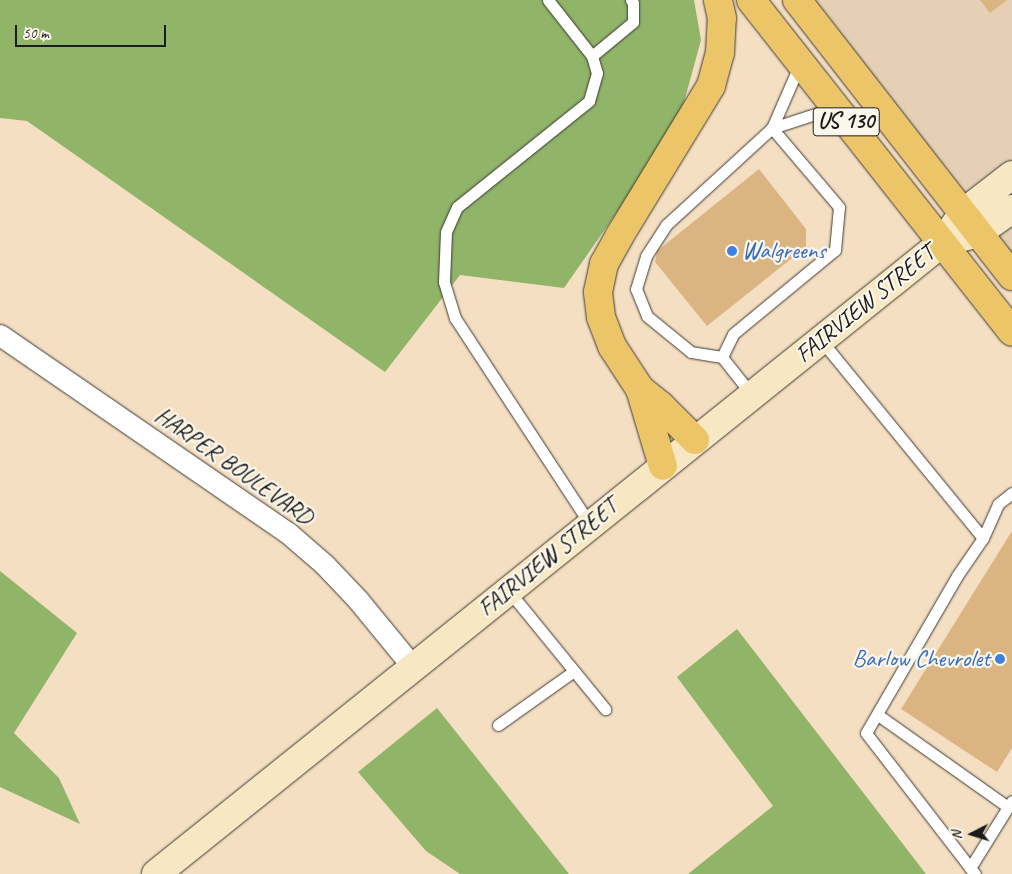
<!DOCTYPE html>
<html>
<head>
<meta charset="utf-8">
<style>
  body { margin:0 }
  #map { position:relative; width:1012px; height:874px; overflow:hidden; background:#f5dfc3; font-family:Caveat,sans-serif }
  div>[style] { position:absolute }
  [style*='--x'] { left:calc(var(--x)*1px); top:calc(var(--y)*1px); width:calc(var(--w)*1px); rotate:calc(var(--a)*1deg) }
  .built>* { inset:0; background:#e5d0b5 }
  .forest>* { inset:0; background:#90b468 }
  .building>* { inset:0; background:#dbb581 }
  .roads { filter:drop-shadow(0 0 1px #3d3935) drop-shadow(0 0 1px #3d3935) }
  .lane>* { height:11px; margin:-5.5px; padding:0 5.5px; transform-origin:5.5px; border-radius:5.5px; background:#fff }
  .street>* { height:21px; margin:-10.5px; padding:0 10.5px; transform-origin:10.5px; border-radius:10.5px; background:#fff }
  .secondary>* { height:28px; margin:-14px; padding:0 14px; transform-origin:14px; border-radius:14px; background:#f7e8c3 }
  .highway>* { height:28px; margin:-14px; padding:0 14px; transform-origin:14px; border-radius:14px; background:#ecc569 }
  .dots>* { width:14px; height:14px; translate:-50% -50%; box-sizing:border-box; border:2px solid #fbf7ec; border-radius:50% }
  span { translate:-50% -50%; white-space:nowrap; text-align:center; line-height:1.15; -webkit-text-stroke:4.5px #fbf7ec; paint-order:stroke }
  .shield-label span { padding:1px 4px; background:#fbf7ec; border:1px solid; border-radius:4px; -webkit-text-stroke-width:0 }
  .shield-label { font-size:22px; color:#1c1c1c; font-weight:700 }
  .shop-label { font-size:24px; color:#366cbe }
  .left { translate:0 -50%; text-align:left }
  .right { translate:-100% -50%; text-align:right }
  .street-label { font-size:24px; color:#1c1c1c }
  .north { position:absolute; left:947px; top:809px; width:50px; height:50px; -webkit-text-stroke:4px #fbf7ec; paint-order:stroke; rotate:265deg; font-size:14px; font-weight:700; line-height:20px; text-align:center; color:#1c1c1c }
  .north::after { content:''; display:block; margin:auto; width:18px; height:22px; background:#1c1c1c; clip-path:polygon(50% 0,100% 100%,50% 72%,0 100%) }
  .scale { position:absolute; left:15px; top:25px; width:151px; height:22px; box-sizing:border-box; border:2px solid #1c1c1c; border-top:0; padding-left:6px; font-size:15px; line-height:18px; white-space:nowrap; color:#1c1c1c; -webkit-text-stroke:4px #fbf7ec; paint-order:stroke }
</style>
</head>
<body>
<div id="map">
  <div class="built">
    <div style="clip-path:polygon(797px 0,1012px 0,1012px 276px)"></div>
  </div>
  <div class="forest">
    <div style="clip-path:polygon(0 0,694px 0,701px 40px,683px 106px,631px 192px,564px 288px,460px 275px,385px 372px,27px 121px,0 118px)"></div>
    <div style="clip-path:polygon(0 571px,77px 633px,14px 733px,59px 778px,80px 824px,0 787px)"></div>
    <div style="clip-path:polygon(737px 629px,926px 874px,688px 874px,773px 806px,677px 677px)"></div>
    <div style="clip-path:polygon(437px 708px,569px 874px,460px 874px,426px 851px,358px 772px)"></div>
  </div>
  <div class="building">
    <div style="clip-path:polygon(980px 0,1007px 0,990px 13px)"></div>
    <div style="clip-path:polygon(759px 169px,806px 229px,806px 247px,707px 326px,655px 262px,657px 251px)"></div>
    <div style="clip-path:polygon(1012px 531px,1012px 748px,997px 772px,901px 709px)"></div>
  </div>
  <div class="roads">
    <div class="lane">
      <div style="--x:548;--y:0;--w:71;--a:51.8"></div>
      <div style="--x:592;--y:56;--w:18;--a:74"></div>
      <div style="--x:597;--y:73;--w:29;--a:106"></div>
      <div style="--x:589;--y:101;--w:169;--a:141.2"></div>
      <div style="--x:457;--y:207;--w:27;--a:114"></div>
      <div style="--x:446;--y:232;--w:50;--a:92.3"></div>
      <div style="--x:444;--y:282;--w:38;--a:73"></div>
      <div style="--x:455;--y:318;--w:246;--a:56.8"></div>
      <div style="--x:592;--y:56;--w:53;--a:-39.7"></div>
      <div style="--x:633;--y:22;--w:19;--a:-90"></div>
      <div style="--x:633;--y:3;--w:4;--a:-124"></div>
      <div style="--x:772;--y:128;--w:65;--a:-17.9"></div>
      <div style="--x:820;--y:339;--w:257;--a:50.7"></div>
      <div style="--x:983;--y:538;--w:46;--a:124.4"></div>
      <div style="--x:957;--y:576;--w:181;--a:120.1"></div>
      <div style="--x:866;--y:733;--w:178;--a:52.3"></div>
      <div style="--x:722;--y:357;--w:25;--a:-64"></div>
      <div style="--x:733;--y:334;--w:132;--a:-39.5"></div>
      <div style="--x:835;--y:250;--w:43;--a:-84.7"></div>
      <div style="--x:839;--y:207;--w:104;--a:-130.3"></div>
      <div style="--x:752;--y:395;--w:48;--a:-128.3"></div>
      <div style="--x:722;--y:357;--w:31;--a:-171"></div>
      <div style="--x:691;--y:352;--w:57;--a:-140.7"></div>
      <div style="--x:647;--y:316;--w:29;--a:-112"></div>
      <div style="--x:636;--y:289;--w:34;--a:-73"></div>
      <div style="--x:646;--y:256;--w:37;--a:-57"></div>
      <div style="--x:666;--y:225;--w:144;--a:-42.5"></div>
      <div style="--x:772;--y:128;--w:70;--a:-66.4"></div>
      <div style="--x:983;--y:538;--w:37;--a:-66"></div>
      <div style="--x:998;--y:504;--w:18;--a:-38"></div>
      <div style="--x:508;--y:590;--w:154;--a:50.8"></div>
      <div style="--x:878;--y:715;--w:159;--a:35.3"></div>
      <div style="--x:1008;--y:807;--w:7;--a:-56"></div>
      <div style="--x:498;--y:725;--w:93;--a:-35.4"></div>
      <div style="--x:970;--y:868;--w:72;--a:-58.1"></div>
    </div>
    <div class="street">
      <div style="--x:0;--y:335;--w:348;--a:34.5"></div>
      <div style="--x:287;--y:532;--w:49;--a:40.9"></div>
      <div style="--x:324;--y:564;--w:50;--a:46.6"></div>
      <div style="--x:358;--y:600;--w:87;--a:50.6"></div>
    </div>
    <div class="secondary">
      <div style="--x:956;--y:239;--w:23;--a:-15"></div>
      <div style="--x:978;--y:233;--w:42;--a:-35.2"></div>
      <div style="--x:156;--y:874;--w:1008;--a:-38.76"></div>
      <div style="--x:942;--y:243;--w:37;--a:-55"></div>
      <div style="--x:963;--y:213;--w:62;--a:-37.8"></div>
    </div>
    <div class="highway">
      <div style="--x:751;--y:0;--w:422;--a:51.8"></div>
      <div style="--x:797;--y:0;--w:350;--a:52.1"></div>
      <div style="--x:640;--y:389;--w:80;--a:73.4"></div>
      <div style="--x:695;--y:440;--w:48;--a:-135"></div>
      <div style="--x:661;--y:406;--w:27;--a:-141"></div>
      <div style="--x:640;--y:389;--w:51;--a:-123.1"></div>
      <div style="--x:612;--y:346;--w:31;--a:-111"></div>
      <div style="--x:601;--y:317;--w:25;--a:-97"></div>
      <div style="--x:598;--y:292;--w:29;--a:-78"></div>
      <div style="--x:604;--y:264;--w:33;--a:-61"></div>
      <div style="--x:620;--y:235;--w:175;--a:-58.6"></div>
      <div style="--x:711;--y:86;--w:34;--a:-75"></div>
      <div style="--x:720;--y:53;--w:35;--a:-87"></div>
      <div style="--x:722;--y:18;--w:18;--a:-103"></div>
    </div>
  </div>
  <div class="dots">
    <div style="left:732px;top:251px;background:#3f7fe0"></div>
    <div style="left:1000px;top:659px;background:#3f7fe0"></div>
  </div>
  <div class="shield-label">
    <span style="left:846px;top:122px">US 130</span>
  </div>
  <div class="shop-label">
    <span class="left" style="left:742px;top:251px">Walgreens</span>
    <span class="right" style="left:990px;top:659px">Barlow Chevrolet</span>
  </div>
  <div class="street-label">
    <span style="left:865px;top:304px;rotate:-39deg">FAIRVIEW STREET</span>
    <span style="left:234px;top:466px;rotate:35deg">HARPER BOULEVARD</span>
    <span style="left:548px;top:558px;rotate:-39deg">FAIRVIEW STREET</span>
  </div>
  <div class="north">N</div>
  <div class="scale">50 m</div>
</div>
</body>
</html>
